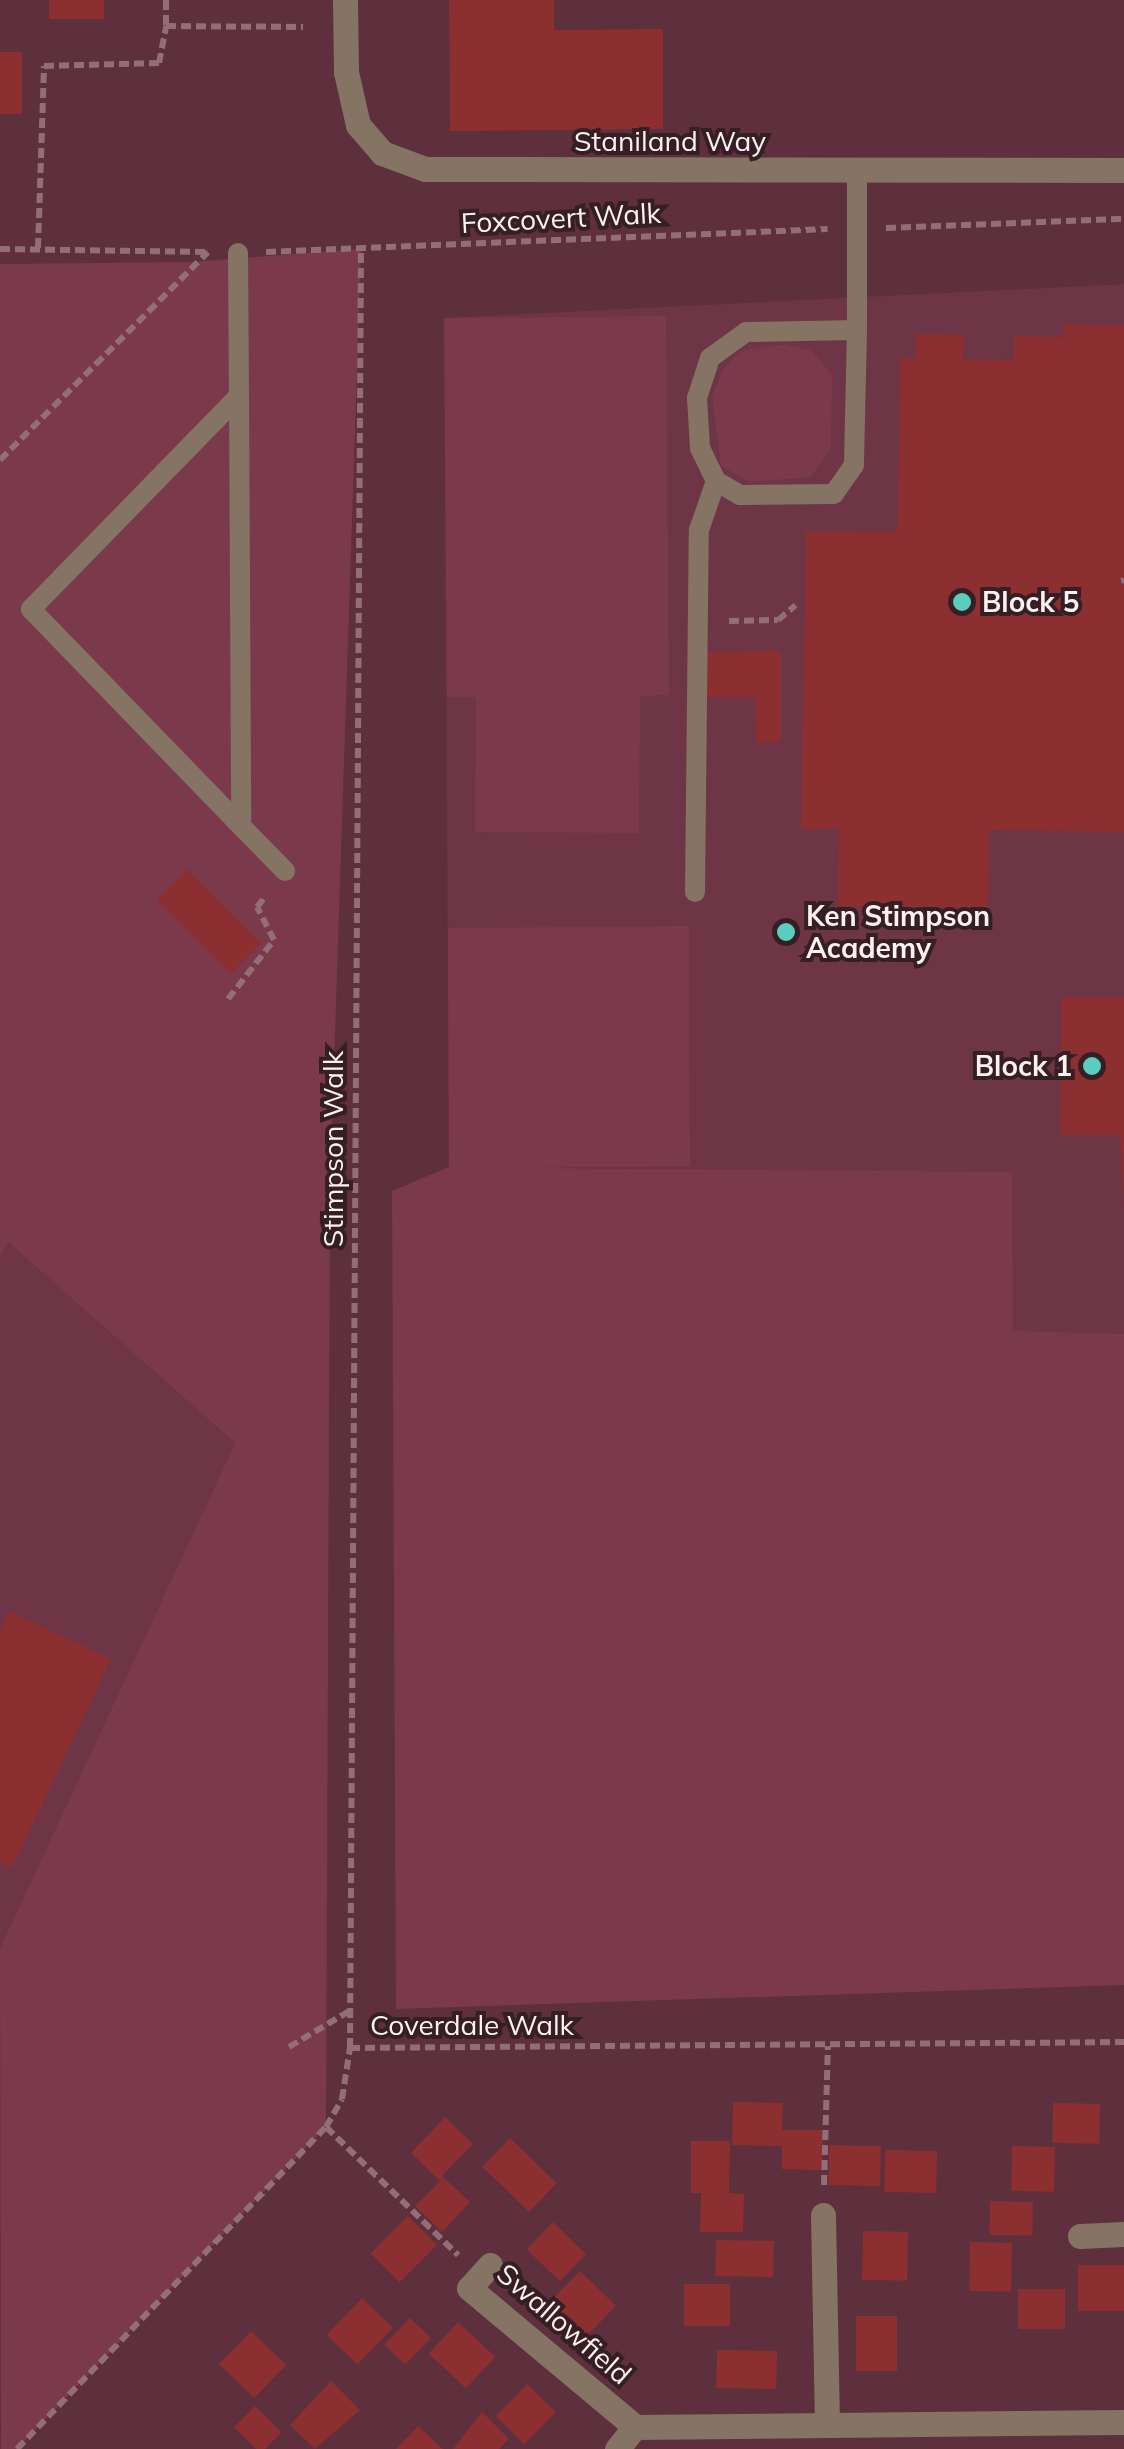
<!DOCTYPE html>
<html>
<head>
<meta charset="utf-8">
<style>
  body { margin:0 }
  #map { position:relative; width:1124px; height:2449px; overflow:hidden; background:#5e2f3c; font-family:Mulish,sans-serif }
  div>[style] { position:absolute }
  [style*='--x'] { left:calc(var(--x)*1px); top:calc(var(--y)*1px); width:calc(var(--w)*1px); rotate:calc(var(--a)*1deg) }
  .built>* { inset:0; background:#6d3545 }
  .green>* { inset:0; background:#7a3a4c }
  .building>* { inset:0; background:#8c2f30; transform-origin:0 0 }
  .path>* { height:6px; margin-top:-3px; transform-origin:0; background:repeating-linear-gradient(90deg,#926f78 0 10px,transparent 0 15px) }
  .lane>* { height:20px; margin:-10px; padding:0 10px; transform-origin:10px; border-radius:10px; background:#857364 }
  .street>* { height:25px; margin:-12.5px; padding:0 12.5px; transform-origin:12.5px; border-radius:12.5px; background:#857364 }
  .dots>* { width:28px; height:28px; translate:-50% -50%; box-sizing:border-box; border:5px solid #351f25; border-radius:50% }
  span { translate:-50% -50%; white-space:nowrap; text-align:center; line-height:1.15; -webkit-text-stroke:8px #351f25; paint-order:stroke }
  .street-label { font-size:28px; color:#fcf0f2 }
  .poi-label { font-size:28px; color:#fcf0f2; font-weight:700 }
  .left { translate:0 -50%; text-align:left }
  .right { translate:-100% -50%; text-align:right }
</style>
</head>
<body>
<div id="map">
  <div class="built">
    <div style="clip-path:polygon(1124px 284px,1124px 1334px,1013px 1332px,449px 1168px,444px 318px)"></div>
    <div style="clip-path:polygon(7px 1241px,235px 1443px,0 1948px,0 1256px)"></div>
  </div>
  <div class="green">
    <div style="clip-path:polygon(361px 249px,330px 1185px,326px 2127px,17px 2449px,1px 2449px,0 1948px,235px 1443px,8px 1242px,0 1256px,0 264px,190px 262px)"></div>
    <div style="clip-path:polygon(666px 316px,669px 695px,640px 696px,639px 833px,475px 832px,476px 697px,447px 697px,444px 318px)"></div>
    <div style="clip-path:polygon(785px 344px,812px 351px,832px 375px,831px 449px,811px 477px,750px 482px,721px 466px,712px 396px,723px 369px,740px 351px)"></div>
    <div style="clip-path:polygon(689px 926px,690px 1166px,500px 1168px,1012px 1172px,1013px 1331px,1124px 1334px,1124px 1985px,396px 2009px,392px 1191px,449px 1167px,448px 928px)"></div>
  </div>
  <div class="building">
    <div style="left:49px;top:0;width:55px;height:19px"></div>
    <div style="clip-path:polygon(449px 0,554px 0,554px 30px,663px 29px,663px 129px,450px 131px)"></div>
    <div style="left:0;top:52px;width:22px;height:62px"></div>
    <div style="clip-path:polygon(1064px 324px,1124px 325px,1124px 832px,989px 830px,988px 908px,838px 906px,839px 829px,801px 829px,806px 531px,898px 532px,900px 358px,916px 358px,916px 334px,964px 335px,963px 359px,1014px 360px,1014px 336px,1064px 337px)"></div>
    <div style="clip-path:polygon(781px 651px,781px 742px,756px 743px,755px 697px,702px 697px,702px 652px)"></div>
    <div style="left:187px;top:869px;width:105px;height:43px;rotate:45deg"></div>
    <div style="clip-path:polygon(1061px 997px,1124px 997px,1124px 1208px,1120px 1135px,1060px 1135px)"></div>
    <div style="clip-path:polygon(9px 1611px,111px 1659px,12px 1868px,0 1862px,0 1631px)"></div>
    <div style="clip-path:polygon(733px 2102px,783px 2103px,782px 2130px,823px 2130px,822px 2170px,782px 2169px,782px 2146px,732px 2145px)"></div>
    <div style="left:1053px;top:2103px;width:47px;height:40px;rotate:1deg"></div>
    <div style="clip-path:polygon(445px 2117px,473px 2144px,442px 2176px,470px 2202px,442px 2232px,415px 2206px,440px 2181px,411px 2153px)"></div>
    <div style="left:510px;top:2138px;width:65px;height:40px;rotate:44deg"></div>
    <div style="clip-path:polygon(691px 2141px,730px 2141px,729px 2193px,744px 2194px,743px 2232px,700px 2232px,701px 2193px,691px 2193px)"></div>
    <div style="left:829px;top:2145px;width:52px;height:40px;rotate:1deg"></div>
    <div style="left:1012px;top:2146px;width:43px;height:45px;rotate:1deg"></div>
    <div style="left:885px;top:2150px;width:52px;height:42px;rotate:1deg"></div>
    <div style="left:990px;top:2201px;width:43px;height:34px;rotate:1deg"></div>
    <div style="left:408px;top:2216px;width:41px;height:53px;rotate:45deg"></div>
    <div style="left:553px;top:2222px;width:46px;height:38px;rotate:44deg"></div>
    <div style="left:863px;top:2231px;width:45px;height:49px;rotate:1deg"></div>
    <div style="left:716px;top:2240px;width:58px;height:36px;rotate:1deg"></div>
    <div style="left:970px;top:2242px;width:42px;height:49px;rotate:1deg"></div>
    <div style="left:1078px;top:2265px;width:46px;height:46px"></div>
    <div style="left:580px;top:2271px;width:50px;height:50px;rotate:44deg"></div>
    <div style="left:684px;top:2284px;width:46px;height:42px"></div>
    <div style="left:1018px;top:2289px;width:47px;height:40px"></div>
    <div style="left:362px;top:2298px;width:43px;height:51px;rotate:44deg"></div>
    <div style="left:856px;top:2316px;width:41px;height:55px"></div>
    <div style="left:410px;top:2318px;width:29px;height:37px;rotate:44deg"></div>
    <div style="left:458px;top:2322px;width:51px;height:43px;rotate:43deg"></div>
    <div style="left:251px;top:2331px;width:49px;height:46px;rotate:44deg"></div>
    <div style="left:717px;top:2350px;width:60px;height:38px;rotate:1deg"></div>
    <div style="clip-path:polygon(331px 2381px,360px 2410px,315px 2449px,290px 2425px)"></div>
    <div style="left:527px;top:2384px;width:40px;height:45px;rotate:44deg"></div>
    <div style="clip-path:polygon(255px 2406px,282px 2432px,265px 2449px,256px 2449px,234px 2427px)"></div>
    <div style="clip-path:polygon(482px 2412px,509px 2439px,499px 2449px,453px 2449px)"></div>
    <div style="clip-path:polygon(418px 2426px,443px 2449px,396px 2449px)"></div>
  </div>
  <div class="path">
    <div style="--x:166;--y:0;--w:26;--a:90"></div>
    <div style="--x:166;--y:26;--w:137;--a:0.4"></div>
    <div style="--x:886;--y:228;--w:238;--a:-2.2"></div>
    <div style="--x:38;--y:248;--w:182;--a:-88.1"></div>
    <div style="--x:44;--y:66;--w:115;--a:-1.5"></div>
    <div style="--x:159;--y:63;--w:38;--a:-79"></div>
    <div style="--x:0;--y:249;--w:209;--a:0.8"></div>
    <div style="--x:266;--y:252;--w:562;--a:-2.34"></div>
    <div style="--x:0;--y:460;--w:294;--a:-45"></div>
    <div style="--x:1121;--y:581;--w:3;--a:-18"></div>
    <div style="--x:729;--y:621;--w:49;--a:-1.2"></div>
    <div style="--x:778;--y:620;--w:23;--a:-40"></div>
    <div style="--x:228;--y:999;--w:75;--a:-52.1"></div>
    <div style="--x:274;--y:940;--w:37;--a:-117"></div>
    <div style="--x:257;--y:907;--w:14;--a:-51"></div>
    <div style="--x:289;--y:2047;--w:72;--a:-30.8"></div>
    <div style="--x:350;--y:2048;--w:774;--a:-0.44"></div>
    <div style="--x:326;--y:2127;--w:184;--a:44.1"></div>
    <div style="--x:824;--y:2185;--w:139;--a:-88.4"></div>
    <div style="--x:17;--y:2449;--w:446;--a:-46.2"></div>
    <div style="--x:326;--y:2127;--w:32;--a:-60"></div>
    <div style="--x:342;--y:2099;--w:52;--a:-81.1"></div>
    <div style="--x:350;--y:2048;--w:1799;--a:-89.65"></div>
  </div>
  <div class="lane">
    <div style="--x:857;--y:171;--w:159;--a:90"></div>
    <div style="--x:857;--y:330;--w:135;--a:91.3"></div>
    <div style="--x:854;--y:465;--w:35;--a:125"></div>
    <div style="--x:834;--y:494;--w:94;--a:179.4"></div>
    <div style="--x:740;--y:495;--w:28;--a:-150"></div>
    <div style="--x:716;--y:481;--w:37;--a:-116"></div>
    <div style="--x:700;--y:448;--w:50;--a:-93.4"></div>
    <div style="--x:697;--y:398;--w:42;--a:-72"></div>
    <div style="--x:710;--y:358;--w:44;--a:-35.8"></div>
    <div style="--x:746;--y:332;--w:111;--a:-1"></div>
    <div style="--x:238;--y:253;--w:143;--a:89.6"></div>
    <div style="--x:239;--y:396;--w:430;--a:89.7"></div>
    <div style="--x:241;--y:826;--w:302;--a:-134.1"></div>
    <div style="--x:31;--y:609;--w:298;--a:-45.7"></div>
    <div style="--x:241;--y:826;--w:63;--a:45.6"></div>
    <div style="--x:695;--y:892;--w:362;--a:-89.4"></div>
    <div style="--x:699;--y:530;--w:52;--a:-70.9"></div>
  </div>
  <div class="street">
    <div style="--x:345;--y:0;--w:72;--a:89.2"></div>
    <div style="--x:346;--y:72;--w:54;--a:77.2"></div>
    <div style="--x:358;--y:125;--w:37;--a:49"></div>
    <div style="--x:382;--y:153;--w:46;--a:20.4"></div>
    <div style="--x:425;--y:169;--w:699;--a:0.08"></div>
    <div style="--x:823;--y:2215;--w:207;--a:88.9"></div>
    <div style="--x:1080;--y:2236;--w:44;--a:-2.6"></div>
    <div style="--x:490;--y:2265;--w:31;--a:132"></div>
    <div style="--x:469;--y:2288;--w:217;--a:39.9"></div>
    <div style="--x:617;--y:2449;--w:28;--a:-51"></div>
    <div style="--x:635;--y:2427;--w:489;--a:-0.6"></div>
  </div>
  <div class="dots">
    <div style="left:962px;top:602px;background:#59cebe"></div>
    <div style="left:786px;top:932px;background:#59cebe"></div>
    <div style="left:1092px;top:1066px;background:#59cebe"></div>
  </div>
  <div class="street-label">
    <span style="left:670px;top:141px">Staniland Way</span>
    <span style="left:561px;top:218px;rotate:-3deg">Foxcovert Walk</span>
    <span style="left:333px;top:1149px;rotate:-90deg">Stimpson Walk</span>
    <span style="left:472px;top:2025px">Coverdale Walk</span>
    <span style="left:564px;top:2324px;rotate:41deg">Swallowfield</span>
  </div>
  <div class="poi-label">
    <span class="left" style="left:982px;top:602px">Block 5</span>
    <span class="left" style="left:806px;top:932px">Ken Stimpson<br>Academy</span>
    <span class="right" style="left:1072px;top:1066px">Block 1</span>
  </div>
</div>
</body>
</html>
